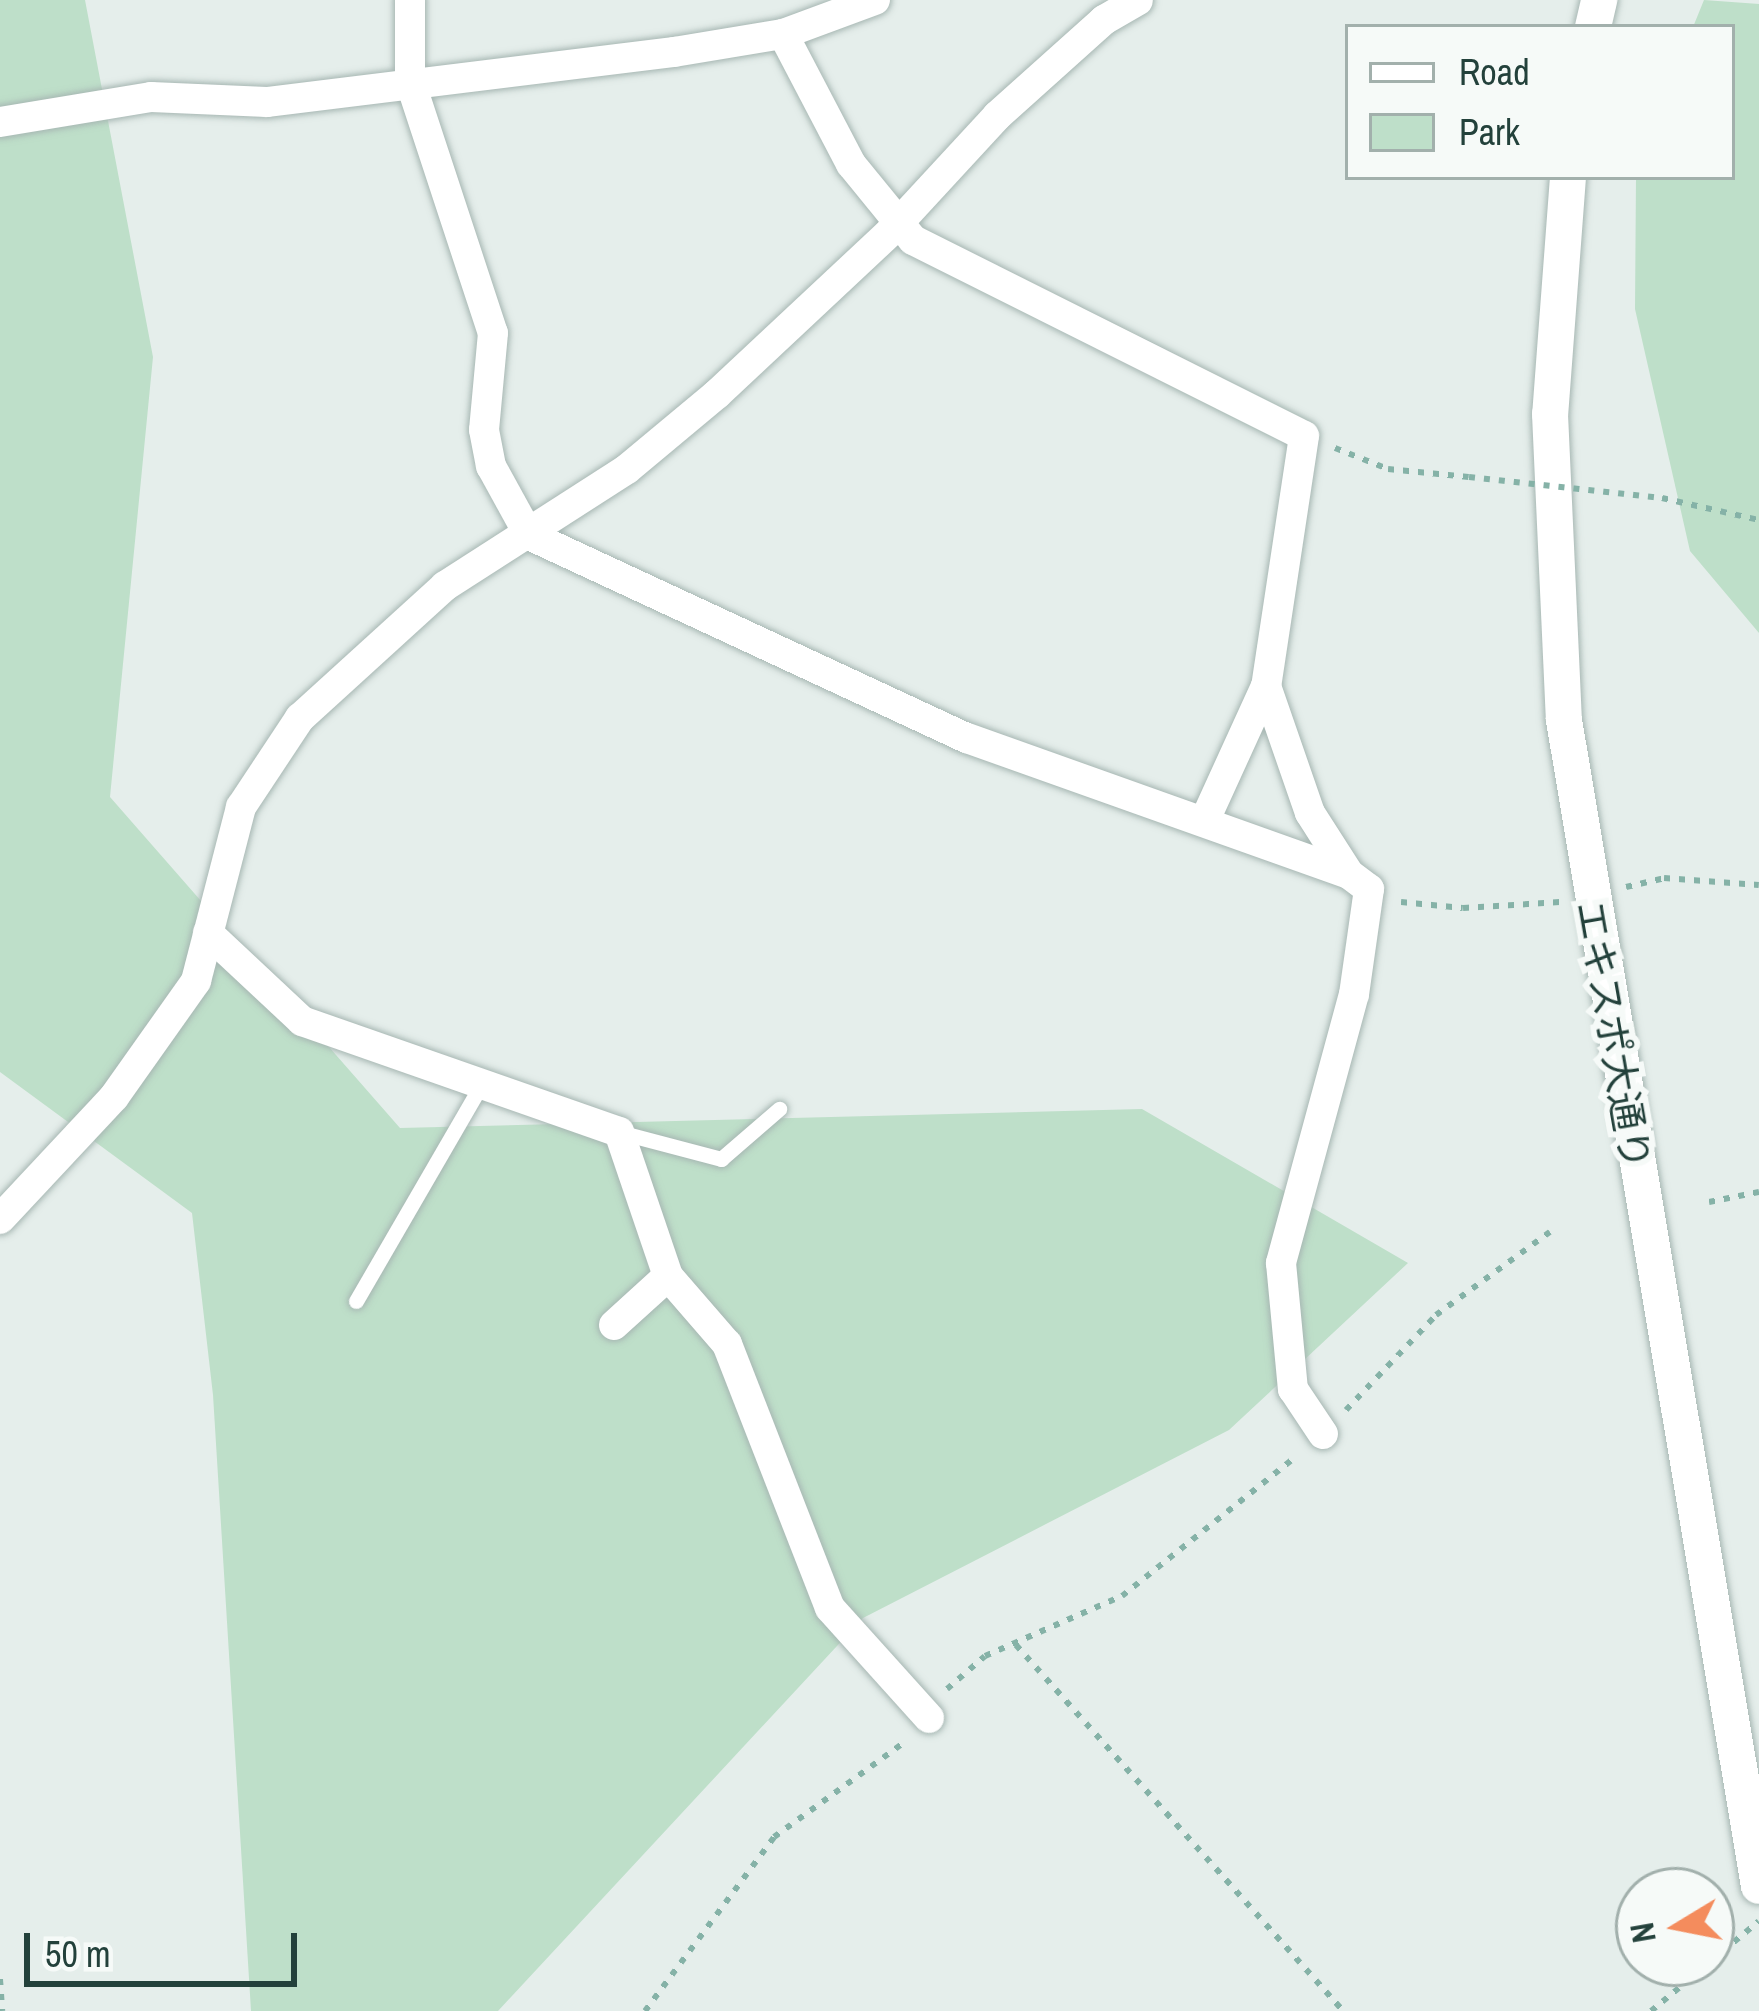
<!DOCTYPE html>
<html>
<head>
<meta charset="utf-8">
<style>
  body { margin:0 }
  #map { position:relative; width:1759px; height:2011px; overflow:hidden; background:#e5eeeb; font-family:"Archivo Narrow","Noto Sans JP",sans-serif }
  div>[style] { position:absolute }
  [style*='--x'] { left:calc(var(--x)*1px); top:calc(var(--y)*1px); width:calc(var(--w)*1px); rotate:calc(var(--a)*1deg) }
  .green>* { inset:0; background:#bedfc9 }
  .path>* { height:6px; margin-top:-3px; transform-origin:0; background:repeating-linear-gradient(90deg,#85b2a7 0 6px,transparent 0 15px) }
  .roads { filter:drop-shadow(0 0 3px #a7b7b3) drop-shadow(0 0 3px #a7b7b3) }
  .service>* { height:15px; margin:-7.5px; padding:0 7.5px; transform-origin:7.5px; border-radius:7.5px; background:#fff }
  .minor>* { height:30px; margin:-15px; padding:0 15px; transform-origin:15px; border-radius:15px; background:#fff }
  .secondary>* { height:36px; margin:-18px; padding:0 18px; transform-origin:18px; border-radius:18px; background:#fff }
  .path-bridge>* { height:6px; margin-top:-3px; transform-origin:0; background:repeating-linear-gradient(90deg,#85b2a7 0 6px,transparent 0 15px) }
  span { translate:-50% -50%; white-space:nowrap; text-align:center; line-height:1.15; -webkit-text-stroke:12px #f6faf8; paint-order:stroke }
  .street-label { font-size:39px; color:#23413b }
  .legend { position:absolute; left:1345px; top:24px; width:390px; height:156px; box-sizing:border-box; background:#f6faf8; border:3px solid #a2b0ac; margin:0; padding:15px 21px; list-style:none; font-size:36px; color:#23413b }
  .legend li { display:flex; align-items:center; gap:24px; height:60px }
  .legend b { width:60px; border:3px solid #a2b0ac }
  .north { position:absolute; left:1615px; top:1867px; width:120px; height:120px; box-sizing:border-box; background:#f6faf8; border:3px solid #a2b0ac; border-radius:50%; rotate:260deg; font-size:33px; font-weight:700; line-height:48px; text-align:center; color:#23413b }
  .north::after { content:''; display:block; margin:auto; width:42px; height:54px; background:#f48c5d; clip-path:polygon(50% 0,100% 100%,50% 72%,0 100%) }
  .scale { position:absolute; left:24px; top:1933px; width:273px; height:54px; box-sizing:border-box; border:6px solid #23413b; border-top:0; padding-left:15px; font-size:36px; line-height:42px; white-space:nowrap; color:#23413b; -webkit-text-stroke:9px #f6faf8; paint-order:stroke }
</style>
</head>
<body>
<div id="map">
  <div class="green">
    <div style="clip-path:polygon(0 0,85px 0,153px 357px,110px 797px,400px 1128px,1142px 1109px,1408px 1263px,1229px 1430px,863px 1618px,498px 2011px,251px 2011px,213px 1395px,192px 1213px,0 1072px)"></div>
    <div style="clip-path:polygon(1704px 0,1759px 4px,1759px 633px,1690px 551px,1635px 309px,1636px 177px,1732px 177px,1732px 27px,1693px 27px)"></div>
  </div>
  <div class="path">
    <div style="--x:1335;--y:448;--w:57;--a:21.6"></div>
    <div style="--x:1388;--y:469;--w:81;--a:5.6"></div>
    <div style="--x:1662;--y:498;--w:99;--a:12.8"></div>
    <div style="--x:1626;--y:887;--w:39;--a:-13"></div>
    <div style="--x:1664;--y:878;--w:95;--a:4.2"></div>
    <div style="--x:1401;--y:902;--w:62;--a:5.5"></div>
    <div style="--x:1463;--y:908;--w:97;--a:-3.5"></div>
    <div style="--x:1709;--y:1202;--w:51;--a:-11.3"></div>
    <div style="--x:1346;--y:1410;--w:131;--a:-46.5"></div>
    <div style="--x:1436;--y:1315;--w:141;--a:-36.1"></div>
    <div style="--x:1016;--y:1645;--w:491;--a:48.2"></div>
    <div style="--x:947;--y:1689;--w:50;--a:-41"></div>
    <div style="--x:985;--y:1656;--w:150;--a:-23.7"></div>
    <div style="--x:1122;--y:1596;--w:224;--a:-38.7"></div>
    <div style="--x:1711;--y:1961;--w:62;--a:-39.8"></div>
    <div style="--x:0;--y:1979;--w:32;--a:86"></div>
    <div style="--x:645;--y:2011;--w:217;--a:-53.4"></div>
    <div style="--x:774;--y:1837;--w:163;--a:-36"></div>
    <div style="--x:1651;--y:2011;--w:75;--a:-39.6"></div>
  </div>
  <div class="roads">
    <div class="service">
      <div style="--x:619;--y:1132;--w:106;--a:14.8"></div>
      <div style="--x:721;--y:1159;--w:77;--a:-40.8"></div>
      <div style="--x:356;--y:1301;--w:251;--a:-59.9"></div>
    </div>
    <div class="minor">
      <div style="--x:410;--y:0;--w:81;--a:90"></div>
      <div style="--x:410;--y:81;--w:265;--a:71.8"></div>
      <div style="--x:493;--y:333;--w:97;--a:95.3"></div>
      <div style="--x:484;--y:430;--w:37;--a:79"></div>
      <div style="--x:491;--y:466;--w:79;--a:61.2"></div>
      <div style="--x:529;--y:535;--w:483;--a:24.9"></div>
      <div style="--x:967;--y:738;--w:405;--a:19.6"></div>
      <div style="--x:1349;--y:874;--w:25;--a:37"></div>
      <div style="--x:1369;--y:889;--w:106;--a:98.1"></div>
      <div style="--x:1354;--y:994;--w:279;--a:105.2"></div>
      <div style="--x:1281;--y:1263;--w:127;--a:84.6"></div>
      <div style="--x:1293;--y:1389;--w:54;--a:56.3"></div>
      <div style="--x:783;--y:34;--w:147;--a:62.4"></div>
      <div style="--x:851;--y:164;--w:98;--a:50.8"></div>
      <div style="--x:913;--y:240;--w:437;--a:26.6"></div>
      <div style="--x:1304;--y:436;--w:253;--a:98.6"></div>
      <div style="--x:1266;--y:686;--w:149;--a:114.5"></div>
      <div style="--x:0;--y:122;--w:153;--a:-9.4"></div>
      <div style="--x:151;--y:97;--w:116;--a:2.5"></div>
      <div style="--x:267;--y:102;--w:410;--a:-7"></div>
      <div style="--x:674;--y:52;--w:110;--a:-9.4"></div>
      <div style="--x:783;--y:34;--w:98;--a:-20.3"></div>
      <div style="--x:1266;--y:686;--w:134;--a:70.9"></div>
      <div style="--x:1310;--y:813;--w:72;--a:57.4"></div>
      <div style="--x:208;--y:933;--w:129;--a:43.1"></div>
      <div style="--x:302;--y:1021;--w:336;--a:19.3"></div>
      <div style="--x:619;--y:1132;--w:152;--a:71.2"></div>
      <div style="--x:668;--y:1276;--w:90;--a:49.1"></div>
      <div style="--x:727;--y:1344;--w:283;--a:68.7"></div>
      <div style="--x:830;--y:1608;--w:148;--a:48"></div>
      <div style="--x:0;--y:1219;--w:167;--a:-46.9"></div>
      <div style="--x:114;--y:1097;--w:142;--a:-54.7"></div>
      <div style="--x:196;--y:981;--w:180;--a:-75.5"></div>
      <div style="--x:241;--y:807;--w:107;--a:-56.5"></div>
      <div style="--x:300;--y:718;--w:196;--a:-42.3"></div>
      <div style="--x:445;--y:586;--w:216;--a:-32.7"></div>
      <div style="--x:627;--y:469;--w:117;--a:-39.8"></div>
      <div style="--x:717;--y:394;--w:238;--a:-43.1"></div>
      <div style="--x:891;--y:231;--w:156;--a:-47.3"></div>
      <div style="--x:997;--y:116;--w:144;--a:-41.9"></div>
      <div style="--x:1104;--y:20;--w:39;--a:-30"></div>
      <div style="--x:614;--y:1325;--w:73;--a:-42.2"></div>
    </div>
    <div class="secondary">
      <div style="--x:1593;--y:27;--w:28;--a:-77"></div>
      <div style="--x:1568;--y:177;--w:238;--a:94.3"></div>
      <div style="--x:1550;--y:414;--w:306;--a:87.4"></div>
      <div style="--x:1564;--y:720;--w:1182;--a:80.51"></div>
    </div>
  </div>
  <div class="path-bridge">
    <div style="--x:1469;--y:477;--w:194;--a:6.2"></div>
  </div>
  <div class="street-label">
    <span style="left:1613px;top:1035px;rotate:80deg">エキスポ大通り</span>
  </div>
  <ul class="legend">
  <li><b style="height:15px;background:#fff"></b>Road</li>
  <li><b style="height:33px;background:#bedfc9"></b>Park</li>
  </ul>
  <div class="north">N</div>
  <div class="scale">50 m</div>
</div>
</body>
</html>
